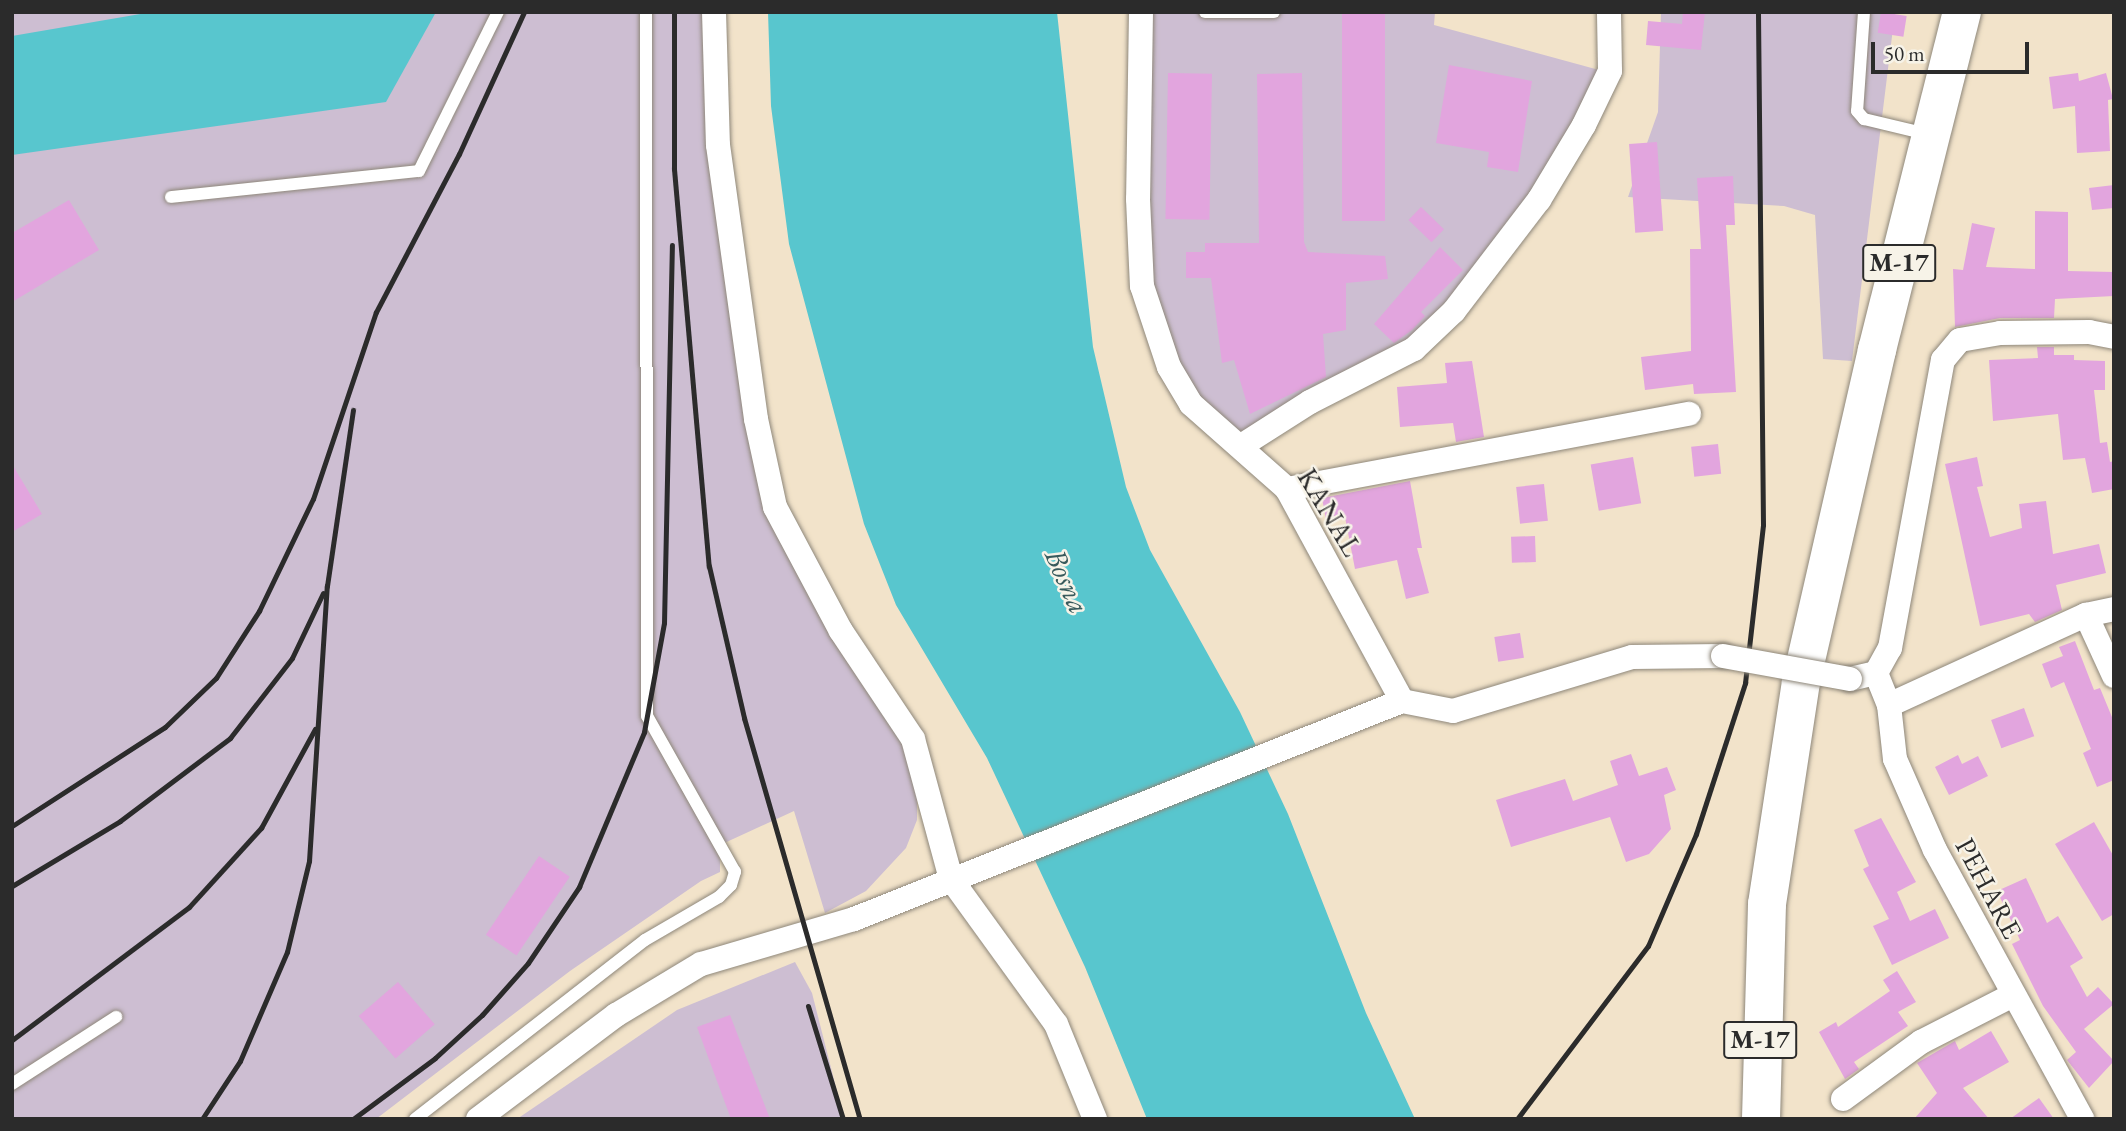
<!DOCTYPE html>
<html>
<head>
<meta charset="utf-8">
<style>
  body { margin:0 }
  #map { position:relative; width:2126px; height:1131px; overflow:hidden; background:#f2e3ca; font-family:"EB Garamond",serif }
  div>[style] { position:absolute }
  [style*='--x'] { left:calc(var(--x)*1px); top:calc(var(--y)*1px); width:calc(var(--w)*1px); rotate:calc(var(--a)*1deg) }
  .industrial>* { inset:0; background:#cdbed2 }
  .water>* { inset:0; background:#58c6ce }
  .building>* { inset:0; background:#e2a5de; transform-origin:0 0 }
  .roads { filter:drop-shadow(0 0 2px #8e877a) drop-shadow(0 0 2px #8e877a) }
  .service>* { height:12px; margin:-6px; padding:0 6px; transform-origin:6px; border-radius:6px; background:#fff }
  .minor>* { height:24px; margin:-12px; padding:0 12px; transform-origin:12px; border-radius:12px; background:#fff }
  .primary>* { height:38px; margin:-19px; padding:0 19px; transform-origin:19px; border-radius:19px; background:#fff }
  .rail>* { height:5px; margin:-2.5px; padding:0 2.5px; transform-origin:2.5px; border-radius:2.5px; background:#2b2b2b }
  .bridges { filter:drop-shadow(0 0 2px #8e877a) drop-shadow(0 0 2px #8e877a) }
  .minor-bridge>* { height:24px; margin:-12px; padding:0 12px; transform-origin:12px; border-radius:12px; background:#fff }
  span { translate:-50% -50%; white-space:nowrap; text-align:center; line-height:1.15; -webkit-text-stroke:5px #f7f3e8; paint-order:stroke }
  .shield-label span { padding:2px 5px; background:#f7f3e8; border:2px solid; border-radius:5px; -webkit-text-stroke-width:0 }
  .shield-label { font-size:26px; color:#2b2b2b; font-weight:700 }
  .street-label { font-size:28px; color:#2b2b2b }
  .water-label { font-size:30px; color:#385a5c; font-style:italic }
  .frame { position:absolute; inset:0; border:14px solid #2b2b2b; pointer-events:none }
  .scale { position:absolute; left:1871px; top:42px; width:158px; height:32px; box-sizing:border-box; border:4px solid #2b2b2b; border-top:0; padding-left:9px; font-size:21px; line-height:24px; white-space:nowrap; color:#2b2b2b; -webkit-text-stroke:5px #f7f3e8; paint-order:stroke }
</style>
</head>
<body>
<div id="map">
  <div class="industrial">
    <div style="clip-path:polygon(12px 12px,706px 12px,769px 505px,896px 720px,917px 791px,917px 820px,906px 848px,866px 891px,825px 913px,794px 811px,720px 845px,720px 872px,701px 881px,570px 971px,376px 1119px,12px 1119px)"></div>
    <div style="clip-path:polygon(1148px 12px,1435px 12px,1434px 25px,1610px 73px,1454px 313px,1244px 446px,1195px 402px,1156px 324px,1142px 198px)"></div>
    <div style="clip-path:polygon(1661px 12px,1895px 12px,1852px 361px,1823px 359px,1815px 215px,1784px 206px,1628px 197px,1658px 112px)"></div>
    <div style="clip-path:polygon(795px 962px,812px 993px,844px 1119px,517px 1119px,677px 1010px)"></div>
  </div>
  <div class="water">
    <div style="clip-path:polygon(152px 12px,436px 12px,386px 102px,12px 155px,12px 36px)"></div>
    <div style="clip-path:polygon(768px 12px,1057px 12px,1093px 347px,1126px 487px,1150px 550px,1240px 712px,1288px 814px,1366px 1013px,1415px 1119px,1147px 1119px,1085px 967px,987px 758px,896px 605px,864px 524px,789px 244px,771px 106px)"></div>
  </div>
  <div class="building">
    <div style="left:1342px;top:12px;width:43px;height:209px"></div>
    <div style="clip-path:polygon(1683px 12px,1705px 12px,1701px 50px,1646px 45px,1648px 21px,1682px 24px)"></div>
    <div style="left:1881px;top:12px;width:26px;height:21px;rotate:9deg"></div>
    <div style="clip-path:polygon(1449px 65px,1532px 81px,1518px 172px,1487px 167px,1489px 152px,1436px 143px)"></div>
    <div style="left:1168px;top:73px;width:44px;height:146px;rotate:1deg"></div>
    <div style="clip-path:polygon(1302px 73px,1304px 242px,1308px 252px,1385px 256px,1388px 279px,1346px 283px,1346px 330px,1323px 334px,1326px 377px,1250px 414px,1234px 360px,1222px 363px,1211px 278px,1186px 278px,1186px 252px,1205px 252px,1205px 243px,1259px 243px,1257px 74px)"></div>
    <div style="clip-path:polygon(2078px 73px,2079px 81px,2106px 73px,2113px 99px,2108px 100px,2110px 151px,2077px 153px,2075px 106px,2053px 109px,2049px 77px)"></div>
    <div style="left:1657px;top:142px;width:89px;height:28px;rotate:86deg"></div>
    <div style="clip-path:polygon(1733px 176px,1735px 225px,1726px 225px,1736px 392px,1694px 394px,1693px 384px,1645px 390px,1641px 357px,1691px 351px,1690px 249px,1701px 249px,1697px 178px)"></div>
    <div style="clip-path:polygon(2114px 185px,2114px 208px,2092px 210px,2089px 188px)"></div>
    <div style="clip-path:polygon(69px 200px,99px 250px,12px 302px,12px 233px)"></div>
    <div style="left:1421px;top:207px;width:32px;height:18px;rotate:44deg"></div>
    <div style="clip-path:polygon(2035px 211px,2068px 212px,2068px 271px,2114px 272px,2114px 296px,2055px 299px,2054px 318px,2000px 318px,1955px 327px,1953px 269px,1963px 270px,1972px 223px,1995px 228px,1986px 267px,2035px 269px)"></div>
    <div style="clip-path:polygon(1440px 247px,1463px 270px,1421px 312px,1425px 316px,1412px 330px,1394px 343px,1374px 324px)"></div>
    <div style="clip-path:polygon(2037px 347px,2054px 347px,2054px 355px,2074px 355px,2074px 360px,2105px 361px,2105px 390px,2094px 390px,2100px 443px,2107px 442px,2110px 462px,2114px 461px,2114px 489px,2092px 493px,2085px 458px,2063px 460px,2058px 414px,1993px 421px,1989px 360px,2038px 358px)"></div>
    <div style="clip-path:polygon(1472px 361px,1484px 437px,1456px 442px,1453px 423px,1400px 427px,1397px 387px,1447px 383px,1445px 363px)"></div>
    <div style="left:1718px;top:444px;width:30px;height:27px;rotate:84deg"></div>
    <div style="left:1633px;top:457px;width:47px;height:43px;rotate:80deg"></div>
    <div style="clip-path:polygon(1977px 457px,1983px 486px,1977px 487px,1990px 537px,2022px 528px,2019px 504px,2046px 501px,2053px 554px,2099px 544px,2106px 573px,2056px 585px,2062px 610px,2035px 622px,2029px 614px,1980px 626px,1945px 464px)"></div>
    <div style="clip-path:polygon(12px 464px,42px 514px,12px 532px)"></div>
    <div style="clip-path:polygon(1410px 481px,1422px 548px,1417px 548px,1429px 593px,1406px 599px,1397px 560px,1355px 569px,1345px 517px,1326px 520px,1322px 498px)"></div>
    <div style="left:1544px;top:484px;width:37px;height:28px;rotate:84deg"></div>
    <div style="left:1535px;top:536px;width:26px;height:24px;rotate:88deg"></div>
    <div style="left:1520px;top:633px;width:25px;height:26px;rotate:81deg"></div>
    <div style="clip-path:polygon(2075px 641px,2094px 690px,2100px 688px,2114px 722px,2114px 780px,2097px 787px,2083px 753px,2091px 749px,2064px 682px,2051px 688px,2042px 664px,2063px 656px,2059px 647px)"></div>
    <div style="left:2024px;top:708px;width:30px;height:35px;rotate:70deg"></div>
    <div style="clip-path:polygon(1631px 754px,1639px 776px,1667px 767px,1676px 790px,1664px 795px,1671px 829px,1649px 854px,1626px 862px,1610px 817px,1511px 847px,1496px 800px,1565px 779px,1573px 801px,1618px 785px,1610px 761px)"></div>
    <div style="clip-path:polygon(1958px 755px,1962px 764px,1978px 756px,1988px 776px,1949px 795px,1935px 767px)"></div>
    <div style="clip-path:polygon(1881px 818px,1916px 882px,1897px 892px,1910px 921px,1935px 909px,1949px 938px,1892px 965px,1873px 926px,1889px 919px,1863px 869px,1869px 866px,1854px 830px)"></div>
    <div style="clip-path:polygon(2094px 822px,2114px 857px,2114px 914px,2102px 921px,2055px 844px)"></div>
    <div style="left:539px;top:856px;width:37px;height:95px;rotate:34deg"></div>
    <div style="clip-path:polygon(2026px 878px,2047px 923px,2058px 916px,2083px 958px,2070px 966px,2087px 997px,2098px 987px,2114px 1004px,2084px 1029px,2114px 1061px,2089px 1088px,2067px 1060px,2076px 1052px,2043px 1006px,2012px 944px,2020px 940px,1997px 891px)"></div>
    <div style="clip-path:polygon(1897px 971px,1916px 1002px,1898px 1012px,1908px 1026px,1854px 1062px,1859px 1069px,1845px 1079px,1819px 1032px,1836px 1022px,1838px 1027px,1890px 991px,1883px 980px)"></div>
    <div style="left:398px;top:982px;width:56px;height:52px;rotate:49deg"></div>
    <div style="clip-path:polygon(730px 1015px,770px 1119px,731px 1119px,697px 1027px)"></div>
    <div style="clip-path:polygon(1991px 1031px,2009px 1062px,1963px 1088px,1989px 1119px,1914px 1119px,1937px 1093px,1917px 1063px,1955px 1041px,1959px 1050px)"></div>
    <div style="clip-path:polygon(2039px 1098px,2054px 1119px,2010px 1119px)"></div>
  </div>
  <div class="roads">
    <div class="service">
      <div style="--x:1205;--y:12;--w:69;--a:0"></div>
      <div style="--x:1864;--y:12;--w:99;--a:94"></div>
      <div style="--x:1857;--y:111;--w:11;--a:49"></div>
      <div style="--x:1864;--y:119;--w:65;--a:13.4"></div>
      <div style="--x:171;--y:197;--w:249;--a:-6"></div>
      <div style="--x:419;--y:171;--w:178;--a:-63.6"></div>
      <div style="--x:12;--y:1084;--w:124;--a:-32.8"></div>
      <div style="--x:415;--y:1119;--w:291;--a:-37.9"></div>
      <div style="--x:645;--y:940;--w:86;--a:-30.2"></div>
      <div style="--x:719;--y:897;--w:17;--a:-45"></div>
      <div style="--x:731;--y:885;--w:14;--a:-73"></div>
      <div style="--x:735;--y:872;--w:179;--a:-119.4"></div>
      <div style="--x:647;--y:716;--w:704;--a:-90.08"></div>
    </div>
    <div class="minor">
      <div style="--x:714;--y:12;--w:133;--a:88.3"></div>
      <div style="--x:718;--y:145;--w:277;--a:82.1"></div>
      <div style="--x:756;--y:419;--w:90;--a:77.8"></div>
      <div style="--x:775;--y:507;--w:140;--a:62"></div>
      <div style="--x:841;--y:631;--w:130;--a:56.3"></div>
      <div style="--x:913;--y:739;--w:145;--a:74.8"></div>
      <div style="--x:951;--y:879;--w:179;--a:54.1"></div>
      <div style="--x:1056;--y:1024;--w:103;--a:67.7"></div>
      <div style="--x:1141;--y:12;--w:187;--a:90.9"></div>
      <div style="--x:1138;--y:199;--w:87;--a:87.4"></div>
      <div style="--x:1142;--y:286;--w:85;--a:71.6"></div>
      <div style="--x:1169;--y:367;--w:43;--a:59.3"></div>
      <div style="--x:1191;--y:404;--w:128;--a:41.5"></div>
      <div style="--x:1287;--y:489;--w:241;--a:61.5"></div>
      <div style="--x:1402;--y:701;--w:52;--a:11.1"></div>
      <div style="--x:1453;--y:711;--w:187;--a:-16.8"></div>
      <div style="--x:1632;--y:657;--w:91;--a:-0.6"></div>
      <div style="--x:1241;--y:446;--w:82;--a:-32.5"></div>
      <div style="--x:1310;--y:402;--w:117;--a:-27"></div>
      <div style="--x:1414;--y:349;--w:55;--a:-43.5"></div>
      <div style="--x:1454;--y:311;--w:140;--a:-52.6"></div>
      <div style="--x:1539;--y:200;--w:87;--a:-59"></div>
      <div style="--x:1584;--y:125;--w:60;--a:-64.3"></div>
      <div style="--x:1610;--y:71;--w:59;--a:-91"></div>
      <div style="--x:1287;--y:489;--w:409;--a:-10.6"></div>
      <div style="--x:2086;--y:615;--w:67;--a:65.3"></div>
      <div style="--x:1876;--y:673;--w:35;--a:68"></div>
      <div style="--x:1889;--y:705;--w:54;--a:83.7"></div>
      <div style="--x:1895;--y:759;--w:99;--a:66.3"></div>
      <div style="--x:1935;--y:850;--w:307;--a:61.3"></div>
      <div style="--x:1850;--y:679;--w:27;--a:-13"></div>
      <div style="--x:1876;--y:673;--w:29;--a:-61"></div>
      <div style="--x:1890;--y:648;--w:293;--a:-79.6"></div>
      <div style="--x:1943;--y:360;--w:26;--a:-50"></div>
      <div style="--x:1960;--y:340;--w:41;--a:-9.9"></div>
      <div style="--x:2000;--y:333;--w:89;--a:-0.6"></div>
      <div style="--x:2089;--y:332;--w:25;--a:11"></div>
      <div style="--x:1889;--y:705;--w:217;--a:-24.6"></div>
      <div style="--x:2086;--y:615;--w:29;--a:-12"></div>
      <div style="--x:1843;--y:1099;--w:97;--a:-36.2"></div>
      <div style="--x:1921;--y:1042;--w:101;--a:-27.1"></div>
      <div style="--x:478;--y:1119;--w:173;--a:-37"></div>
      <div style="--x:616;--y:1015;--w:99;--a:-31"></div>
      <div style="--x:701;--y:964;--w:159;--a:-16.4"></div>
      <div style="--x:854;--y:919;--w:590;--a:-21.69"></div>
    </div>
    <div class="primary">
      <div style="--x:1761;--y:1119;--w:215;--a:-88.4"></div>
      <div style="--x:1767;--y:904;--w:225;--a:-81.3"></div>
      <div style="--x:1801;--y:682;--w:341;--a:-77.1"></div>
      <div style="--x:1877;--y:350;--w:349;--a:-75.9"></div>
    </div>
  </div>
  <div class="rail">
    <div style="--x:674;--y:12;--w:157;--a:90"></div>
    <div style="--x:674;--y:169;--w:399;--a:85"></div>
    <div style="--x:709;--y:566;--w:156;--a:77"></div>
    <div style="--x:744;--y:718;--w:417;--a:73.9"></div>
    <div style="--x:12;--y:826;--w:182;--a:-32.9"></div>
    <div style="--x:165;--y:727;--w:71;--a:-43.9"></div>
    <div style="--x:216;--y:678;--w:80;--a:-57.3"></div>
    <div style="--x:259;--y:611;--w:124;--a:-64.3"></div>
    <div style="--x:313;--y:499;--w:197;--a:-71.4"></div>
    <div style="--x:376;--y:312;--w:178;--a:-62.3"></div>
    <div style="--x:459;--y:154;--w:156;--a:-65.4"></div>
    <div style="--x:12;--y:886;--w:126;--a:-31"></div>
    <div style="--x:120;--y:821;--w:138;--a:-37"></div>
    <div style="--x:230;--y:738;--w:101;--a:-52.2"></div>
    <div style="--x:292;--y:658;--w:72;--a:-64.5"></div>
    <div style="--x:808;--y:1006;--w:118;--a:72.8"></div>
    <div style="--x:12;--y:1040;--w:221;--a:-36.9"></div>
    <div style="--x:189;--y:907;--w:107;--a:-47.7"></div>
    <div style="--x:261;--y:828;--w:113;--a:-61.4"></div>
    <div style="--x:202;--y:1119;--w:69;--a:-56.8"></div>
    <div style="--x:240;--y:1061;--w:119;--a:-66.7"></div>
    <div style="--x:287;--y:952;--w:94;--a:-76.4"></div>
    <div style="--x:309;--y:861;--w:276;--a:-86.3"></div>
    <div style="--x:327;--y:586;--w:178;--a:-81.6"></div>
    <div style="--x:353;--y:1119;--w:102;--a:-36.6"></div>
    <div style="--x:435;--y:1058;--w:64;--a:-42.5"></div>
    <div style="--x:482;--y:1015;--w:69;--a:-48.5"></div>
    <div style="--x:528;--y:963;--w:92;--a:-56.1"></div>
    <div style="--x:579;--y:887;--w:168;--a:-67.2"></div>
    <div style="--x:644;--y:732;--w:111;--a:-79.6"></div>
    <div style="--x:664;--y:623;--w:378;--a:-88.8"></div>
    <div style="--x:1517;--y:1119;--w:217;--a:-52.9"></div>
    <div style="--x:1648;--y:946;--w:122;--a:-66.8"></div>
    <div style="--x:1696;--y:834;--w:159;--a:-72"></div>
    <div style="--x:1745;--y:683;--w:159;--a:-83.5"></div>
    <div style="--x:1763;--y:525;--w:513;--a:-90.56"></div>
  </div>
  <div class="bridges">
    <div class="minor-bridge">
      <div style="--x:1723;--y:656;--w:129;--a:10.3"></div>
    </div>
  </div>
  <div class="shield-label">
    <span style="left:1899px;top:263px">M-17</span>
    <span style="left:1760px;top:1040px">M-17</span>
  </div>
  <div class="street-label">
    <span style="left:1330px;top:512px;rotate:59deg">KANAL</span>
    <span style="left:1989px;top:888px;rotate:62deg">PEHARE</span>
  </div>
  <div class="water-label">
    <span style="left:1067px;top:581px;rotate:66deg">Bosna</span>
  </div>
  <div class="frame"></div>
  <div class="scale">50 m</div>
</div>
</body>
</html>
